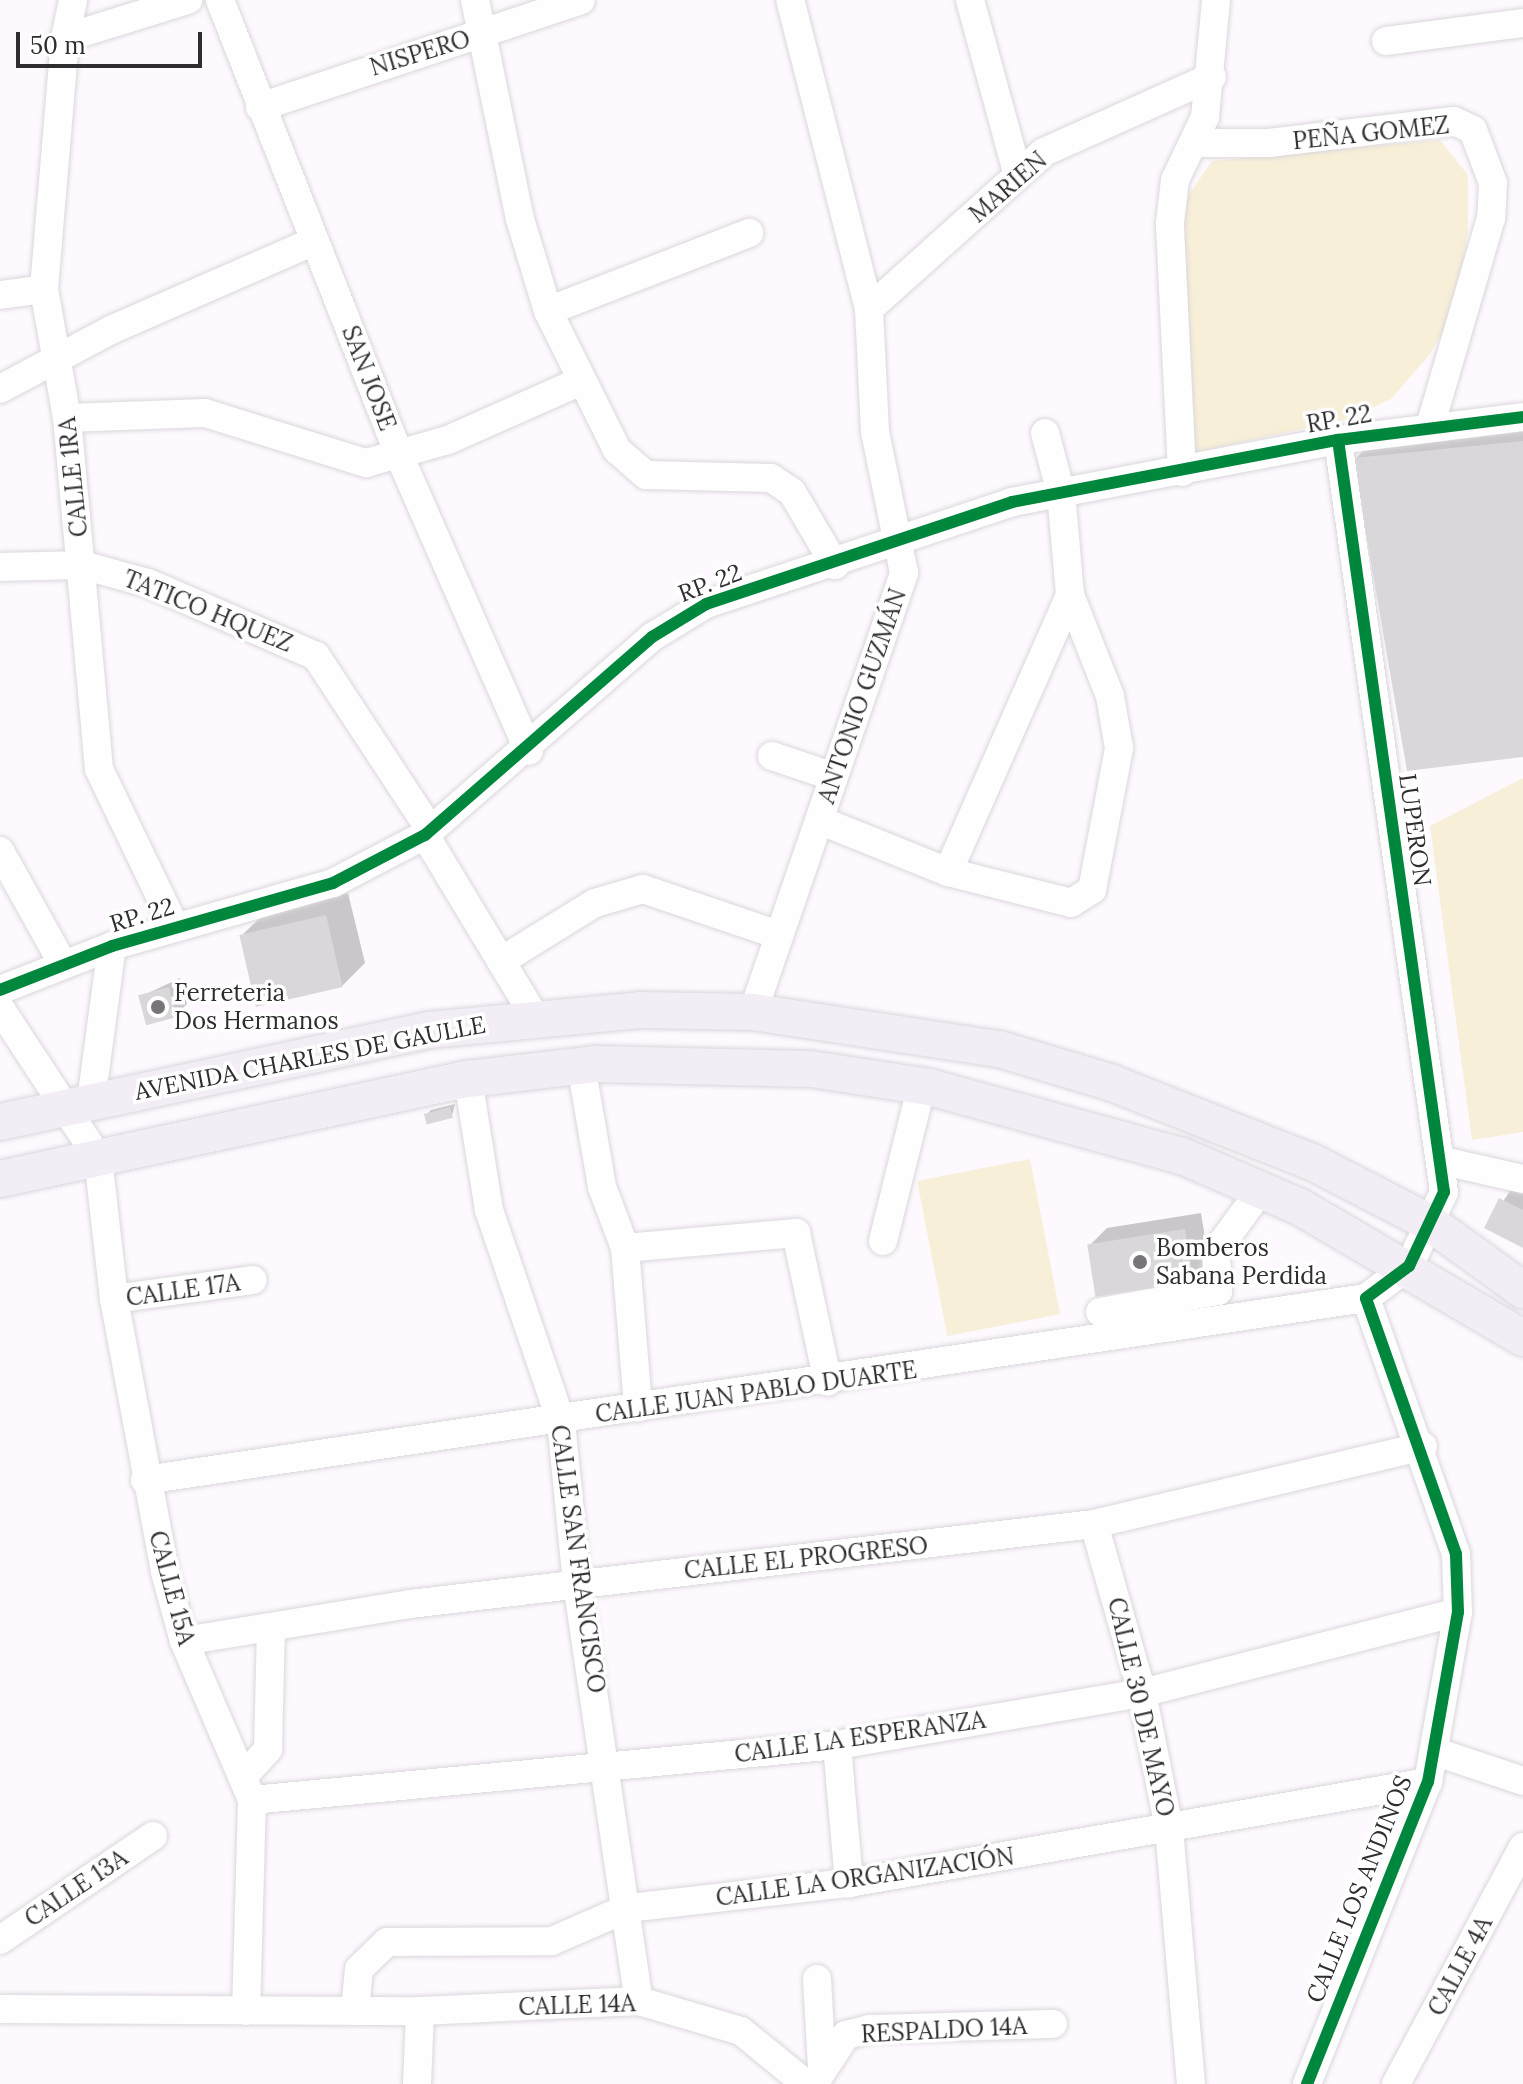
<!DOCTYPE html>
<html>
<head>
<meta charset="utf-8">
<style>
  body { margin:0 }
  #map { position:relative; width:1523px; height:2084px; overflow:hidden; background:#fdf9fe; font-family:Lora,serif }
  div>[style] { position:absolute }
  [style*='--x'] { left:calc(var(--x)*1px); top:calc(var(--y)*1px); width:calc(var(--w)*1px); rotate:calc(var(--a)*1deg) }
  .green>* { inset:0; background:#f8efd9; transform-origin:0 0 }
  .shadow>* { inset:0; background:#0003 }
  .building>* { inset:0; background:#dad7db; transform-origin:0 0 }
  .roads { filter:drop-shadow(0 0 2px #dad7db) drop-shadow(0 0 2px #dad7db) }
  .minor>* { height:28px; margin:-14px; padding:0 14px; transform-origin:14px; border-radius:14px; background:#fffeff }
  .major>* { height:36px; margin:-18px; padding:0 18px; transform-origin:18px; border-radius:18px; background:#f3edf5 }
  .cycleway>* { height:12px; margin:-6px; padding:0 6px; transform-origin:6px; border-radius:6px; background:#00873e }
  .dots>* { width:22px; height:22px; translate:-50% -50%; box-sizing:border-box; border:4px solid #fff; border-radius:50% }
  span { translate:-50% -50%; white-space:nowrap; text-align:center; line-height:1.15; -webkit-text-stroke:7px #fff; paint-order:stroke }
  .street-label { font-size:24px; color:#302d31 }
  .poi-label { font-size:24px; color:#302d31 }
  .left { translate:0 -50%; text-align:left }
  .scale { position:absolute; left:16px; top:32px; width:186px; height:36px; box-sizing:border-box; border:4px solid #302d31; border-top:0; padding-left:10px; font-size:24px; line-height:28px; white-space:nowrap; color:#302d31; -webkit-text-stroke:6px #fff; paint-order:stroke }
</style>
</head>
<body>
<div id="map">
  <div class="green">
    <div style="clip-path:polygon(1440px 140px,1468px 175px,1468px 232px,1455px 311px,1430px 354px,1391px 399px,1349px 419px,1191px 453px,1179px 209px,1212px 161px)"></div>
    <div style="clip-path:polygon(1523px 778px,1523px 1132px,1472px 1140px,1430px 826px)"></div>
    <div style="left:1030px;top:1159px;width:158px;height:115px;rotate:79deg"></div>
  </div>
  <div class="shadow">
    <div style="clip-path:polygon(1523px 427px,1523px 755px,1355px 459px,1372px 442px)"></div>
    <div style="clip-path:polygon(348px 893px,365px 963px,342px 986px,241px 936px,264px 914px)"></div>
    <div style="clip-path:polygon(180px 978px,187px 1004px,176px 1015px,140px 997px)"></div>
    <div style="clip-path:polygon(455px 1104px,452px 1116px,426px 1115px,431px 1110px)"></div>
    <div style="clip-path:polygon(1512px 1188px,1523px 1194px,1523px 1246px,1486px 1227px)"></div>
    <div style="clip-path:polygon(1201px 1213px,1209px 1262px,1192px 1279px,1090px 1245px,1107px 1228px)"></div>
  </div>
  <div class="building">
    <div style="clip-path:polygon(1523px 441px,1523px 757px,1407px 771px,1353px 458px)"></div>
    <div style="left:326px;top:915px;width:74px;height:89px;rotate:77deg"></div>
    <div style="left:169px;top:987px;width:31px;height:32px;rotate:75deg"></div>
    <div style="left:450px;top:1107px;width:11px;height:27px;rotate:75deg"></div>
    <div style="clip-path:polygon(1499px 1198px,1523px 1210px,1523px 1248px,1484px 1228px)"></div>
    <div style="left:1185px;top:1229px;width:53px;height:99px;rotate:81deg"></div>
  </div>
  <div class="roads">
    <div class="minor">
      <div style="--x:220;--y:0;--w:489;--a:68.5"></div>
      <div style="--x:399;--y:455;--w:323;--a:66.3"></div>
      <div style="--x:475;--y:0;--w:224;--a:78.4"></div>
      <div style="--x:520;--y:219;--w:96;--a:73.1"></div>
      <div style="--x:548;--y:311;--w:155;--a:63.6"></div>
      <div style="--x:617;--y:450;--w:38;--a:41"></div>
      <div style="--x:646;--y:475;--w:125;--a:1.4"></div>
      <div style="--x:771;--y:478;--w:25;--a:34"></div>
      <div style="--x:792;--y:492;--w:85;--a:59.5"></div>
      <div style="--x:970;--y:0;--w:181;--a:74.7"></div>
      <div style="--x:65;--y:38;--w:39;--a:-78"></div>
      <div style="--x:1386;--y:41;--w:138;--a:-7.5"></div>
      <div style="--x:260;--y:107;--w:338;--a:-18.4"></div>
      <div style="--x:1198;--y:143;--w:71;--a:0"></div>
      <div style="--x:1269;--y:143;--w:186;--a:-6.8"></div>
      <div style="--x:1454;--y:121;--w:21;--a:25"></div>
      <div style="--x:1473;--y:130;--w:57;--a:69.3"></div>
      <div style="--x:1493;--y:183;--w:35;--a:93"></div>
      <div style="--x:1491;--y:218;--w:217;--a:106.3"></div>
      <div style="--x:0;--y:295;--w:44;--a:-7.8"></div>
      <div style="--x:869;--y:309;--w:235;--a:-41.9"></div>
      <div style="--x:1044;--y:152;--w:184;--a:-24.1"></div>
      <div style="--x:548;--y:311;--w:216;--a:-21.2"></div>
      <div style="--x:0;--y:389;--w:128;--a:-28"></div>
      <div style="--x:113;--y:329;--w:219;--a:-23.6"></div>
      <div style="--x:67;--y:418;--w:138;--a:-2.1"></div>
      <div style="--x:205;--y:413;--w:169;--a:17.3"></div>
      <div style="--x:366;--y:463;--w:85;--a:-15.7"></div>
      <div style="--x:448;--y:440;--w:143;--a:-23.9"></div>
      <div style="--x:1182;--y:472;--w:249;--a:-92.8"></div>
      <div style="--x:1170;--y:223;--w:43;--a:-83.4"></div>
      <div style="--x:1175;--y:180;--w:70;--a:-64.5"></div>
      <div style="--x:1205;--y:117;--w:118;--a:-84.6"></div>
      <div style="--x:0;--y:567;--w:82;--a:-1.4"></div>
      <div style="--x:82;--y:565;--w:68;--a:15.3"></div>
      <div style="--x:148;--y:583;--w:183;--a:23.5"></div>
      <div style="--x:316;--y:656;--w:209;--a:56.7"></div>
      <div style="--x:772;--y:756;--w:65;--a:18.7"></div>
      <div style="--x:819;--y:820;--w:139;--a:22"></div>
      <div style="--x:948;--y:872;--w:127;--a:14.1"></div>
      <div style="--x:1071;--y:903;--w:25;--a:-32"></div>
      <div style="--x:1092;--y:890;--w:145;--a:-79.2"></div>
      <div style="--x:1119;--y:748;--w:53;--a:-99.8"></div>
      <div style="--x:1110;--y:696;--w:109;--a:-111.6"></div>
      <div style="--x:1070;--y:595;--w:102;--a:-95"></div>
      <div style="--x:1061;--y:493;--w:62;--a:-104.9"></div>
      <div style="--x:425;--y:835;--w:213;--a:58.9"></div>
      <div style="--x:0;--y:851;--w:129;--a:60.9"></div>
      <div style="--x:948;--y:872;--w:303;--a:-66.2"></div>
      <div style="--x:175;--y:927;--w:175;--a:-115.7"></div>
      <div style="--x:99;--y:769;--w:352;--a:-95.2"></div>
      <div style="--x:67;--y:418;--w:131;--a:-100.1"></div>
      <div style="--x:44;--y:289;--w:252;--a:-85.2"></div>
      <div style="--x:65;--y:38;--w:129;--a:-17.2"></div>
      <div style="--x:501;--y:961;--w:110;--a:-31.7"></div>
      <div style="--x:595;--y:903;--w:50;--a:-16.3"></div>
      <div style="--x:643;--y:889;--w:144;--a:18.7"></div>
      <div style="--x:0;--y:990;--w:120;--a:-21.4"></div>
      <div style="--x:112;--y:946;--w:230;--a:-15.9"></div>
      <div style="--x:333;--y:883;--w:104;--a:-27.6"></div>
      <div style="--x:425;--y:835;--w:301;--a:-41.1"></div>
      <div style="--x:652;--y:637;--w:63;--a:-31.4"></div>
      <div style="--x:706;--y:604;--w:323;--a:-18.4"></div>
      <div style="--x:1012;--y:502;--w:332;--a:-10.8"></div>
      <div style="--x:1338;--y:440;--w:186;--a:-7.1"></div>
      <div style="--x:0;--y:1008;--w:179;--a:56.8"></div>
      <div style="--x:98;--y:1158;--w:142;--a:83.5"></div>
      <div style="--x:114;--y:1299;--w:278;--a:79.4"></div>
      <div style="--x:165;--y:1572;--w:72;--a:74.6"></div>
      <div style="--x:184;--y:1641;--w:173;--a:66.8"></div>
      <div style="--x:252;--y:1800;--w:211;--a:91.6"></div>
      <div style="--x:753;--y:1012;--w:464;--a:-71"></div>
      <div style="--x:904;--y:573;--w:144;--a:-101.6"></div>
      <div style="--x:875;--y:432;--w:123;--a:-92.8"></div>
      <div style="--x:869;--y:309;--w:319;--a:-104.3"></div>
      <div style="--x:581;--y:1065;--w:124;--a:80.2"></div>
      <div style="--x:602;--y:1187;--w:65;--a:69.3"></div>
      <div style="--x:625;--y:1248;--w:160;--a:85.3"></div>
      <div style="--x:468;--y:1079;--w:133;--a:80.9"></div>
      <div style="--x:489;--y:1210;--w:223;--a:71.2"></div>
      <div style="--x:561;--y:1421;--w:163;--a:84.4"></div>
      <div style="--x:577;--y:1583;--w:423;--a:81.6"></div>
      <div style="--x:91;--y:1101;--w:156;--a:-82.3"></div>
      <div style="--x:1443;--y:1161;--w:82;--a:12.7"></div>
      <div style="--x:883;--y:1241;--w:161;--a:-76"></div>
      <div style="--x:625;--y:1248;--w:172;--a:-5"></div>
      <div style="--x:796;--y:1233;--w:152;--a:77.9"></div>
      <div style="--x:114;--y:1299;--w:140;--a:-7.8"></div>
      <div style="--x:1100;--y:1312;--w:120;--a:-10.1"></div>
      <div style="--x:1218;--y:1291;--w:40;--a:-92.9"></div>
      <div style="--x:1216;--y:1251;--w:76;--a:-53.6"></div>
      <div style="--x:145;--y:1480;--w:1234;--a:-8.48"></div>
      <div style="--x:1094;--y:1524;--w:176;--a:74.1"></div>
      <div style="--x:1142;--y:1693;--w:138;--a:78.7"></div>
      <div style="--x:1169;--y:1828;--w:257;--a:85.1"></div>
      <div style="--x:184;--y:1641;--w:229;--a:-9.3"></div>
      <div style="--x:410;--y:1604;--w:689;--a:-6.67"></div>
      <div style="--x:1094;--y:1524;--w:338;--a:-13.3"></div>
      <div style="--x:837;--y:1745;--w:139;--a:85"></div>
      <div style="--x:1436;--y:1752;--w:92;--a:18.4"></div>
      <div style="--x:243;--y:1777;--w:38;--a:-48"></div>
      <div style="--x:268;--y:1749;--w:121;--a:-88.6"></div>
      <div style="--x:252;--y:1800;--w:588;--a:-5.37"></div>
      <div style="--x:837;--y:1745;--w:309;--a:-9.7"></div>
      <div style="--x:1142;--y:1693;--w:326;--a:-14.4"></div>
      <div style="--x:0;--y:1940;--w:185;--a:-34.2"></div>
      <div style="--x:817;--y:1979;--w:89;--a:86.8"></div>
      <div style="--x:0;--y:2009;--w:420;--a:0.3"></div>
      <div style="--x:420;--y:2011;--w:219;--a:-2.6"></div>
      <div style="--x:639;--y:2001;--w:106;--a:16.4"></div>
      <div style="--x:741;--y:2031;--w:84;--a:39.2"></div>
      <div style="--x:355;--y:2011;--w:42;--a:-84.6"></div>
      <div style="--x:359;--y:1969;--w:39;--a:-44"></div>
      <div style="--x:387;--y:1942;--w:165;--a:-0.3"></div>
      <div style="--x:552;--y:1941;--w:83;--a:-23.5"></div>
      <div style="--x:628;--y:1908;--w:222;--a:-6.5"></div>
      <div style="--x:849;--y:1883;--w:588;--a:-9.9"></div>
      <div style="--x:417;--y:2084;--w:73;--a:-87.6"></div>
      <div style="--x:814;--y:2084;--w:59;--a:-56.9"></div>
      <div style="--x:846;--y:2035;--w:25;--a:-14"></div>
      <div style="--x:870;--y:2029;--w:183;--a:-1.6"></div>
      <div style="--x:1307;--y:2084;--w:325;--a:-68.2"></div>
      <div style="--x:1428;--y:1782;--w:173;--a:-80"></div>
      <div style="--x:1458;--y:1612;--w:58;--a:-92"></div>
      <div style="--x:1456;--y:1554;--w:271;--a:-109.4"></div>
      <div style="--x:1366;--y:1298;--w:54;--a:-36.7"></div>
      <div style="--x:1409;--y:1266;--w:82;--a:-64.7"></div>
      <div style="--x:1444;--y:1192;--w:759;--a:-98.02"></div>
      <div style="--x:1396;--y:2084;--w:269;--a:-61.8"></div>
    </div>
    <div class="major">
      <div style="--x:0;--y:1122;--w:439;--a:-12.1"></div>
      <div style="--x:429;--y:1030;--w:212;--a:-5.4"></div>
      <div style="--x:640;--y:1010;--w:113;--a:1"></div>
      <div style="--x:753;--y:1012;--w:249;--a:8.6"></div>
      <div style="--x:999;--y:1049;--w:118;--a:16.7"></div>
      <div style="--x:1112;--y:1083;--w:215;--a:21.6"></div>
      <div style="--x:1312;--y:1162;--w:133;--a:27.3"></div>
      <div style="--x:1430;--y:1223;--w:115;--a:35.8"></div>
      <div style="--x:0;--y:1179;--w:479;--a:-12.1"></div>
      <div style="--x:468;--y:1079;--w:128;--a:-6.7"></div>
      <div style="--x:595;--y:1064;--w:216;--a:1.3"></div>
      <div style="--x:811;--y:1069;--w:119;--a:8.7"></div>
      <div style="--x:929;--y:1087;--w:262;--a:15.3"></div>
      <div style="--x:1182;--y:1156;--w:129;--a:23.4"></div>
      <div style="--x:1300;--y:1207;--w:259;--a:30.4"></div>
    </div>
  </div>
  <div class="cycleway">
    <div style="--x:0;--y:990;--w:120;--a:-21.4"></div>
    <div style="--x:112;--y:946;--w:230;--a:-15.9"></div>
    <div style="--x:333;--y:883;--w:104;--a:-27.6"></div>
    <div style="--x:425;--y:835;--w:301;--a:-41.1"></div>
    <div style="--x:652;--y:637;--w:63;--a:-31.4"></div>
    <div style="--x:706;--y:604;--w:323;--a:-18.4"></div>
    <div style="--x:1012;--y:502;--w:332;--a:-10.8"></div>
    <div style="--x:1338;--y:440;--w:186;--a:-7.1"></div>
    <div style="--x:1307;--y:2084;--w:325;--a:-68.2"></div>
    <div style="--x:1428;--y:1782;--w:173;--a:-80"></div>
    <div style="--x:1458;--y:1612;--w:58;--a:-92"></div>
    <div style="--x:1456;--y:1554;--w:271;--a:-109.4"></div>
    <div style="--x:1366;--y:1298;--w:54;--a:-36.7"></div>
    <div style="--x:1409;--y:1266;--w:82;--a:-64.7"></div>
    <div style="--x:1444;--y:1192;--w:759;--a:-98.02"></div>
  </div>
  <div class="dots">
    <div style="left:158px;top:1007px;background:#787479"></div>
    <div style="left:1140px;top:1262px;background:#787479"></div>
  </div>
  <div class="street-label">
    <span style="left:420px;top:53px;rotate:-17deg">NISPERO</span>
    <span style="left:1371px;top:133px;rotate:-6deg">PEÑA GOMEZ</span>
    <span style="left:1008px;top:187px;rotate:-41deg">MARIEN</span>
    <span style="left:369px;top:378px;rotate:69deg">SAN JOSE</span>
    <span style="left:1339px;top:419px;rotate:-10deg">RP. 22</span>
    <span style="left:73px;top:477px;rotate:-96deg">CALLE 1RA</span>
    <span style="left:710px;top:583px;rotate:-21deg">RP. 22</span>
    <span style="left:208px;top:611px;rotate:22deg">TATICO HQUEZ</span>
    <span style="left:862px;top:696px;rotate:-71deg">ANTONIO GUZMÁN</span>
    <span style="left:1415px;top:830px;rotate:82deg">LUPERON</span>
    <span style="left:142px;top:915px;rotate:-17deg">RP. 22</span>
    <span style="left:310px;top:1058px;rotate:-11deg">AVENIDA CHARLES DE GAULLE</span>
    <span style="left:183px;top:1290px;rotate:-8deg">CALLE 17A</span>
    <span style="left:756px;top:1392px;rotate:-8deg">CALLE JUAN PABLO DUARTE</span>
    <span style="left:806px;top:1558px;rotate:-6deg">CALLE EL PROGRESO</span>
    <span style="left:578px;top:1559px;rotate:82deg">CALLE SAN FRANCISCO</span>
    <span style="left:172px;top:1588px;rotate:75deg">CALLE 15A</span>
    <span style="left:1141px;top:1707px;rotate:77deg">CALLE 30 DE MAYO</span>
    <span style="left:860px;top:1737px;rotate:-8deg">CALLE LA ESPERANZA</span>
    <span style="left:865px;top:1877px;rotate:-8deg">CALLE LA ORGANIZACIÓN</span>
    <span style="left:76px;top:1888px;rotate:-34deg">CALLE 13A</span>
    <span style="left:1359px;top:1889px;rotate:-68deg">CALLE LOS ANDINOS</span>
    <span style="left:1460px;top:1966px;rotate:-62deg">CALLE 4A</span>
    <span style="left:577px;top:2005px;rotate:-2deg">CALLE 14A</span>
    <span style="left:944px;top:2030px;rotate:-3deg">RESPALDO 14A</span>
  </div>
  <div class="poi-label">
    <span class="left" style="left:174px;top:1007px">Ferreteria<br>Dos Hermanos</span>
    <span class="left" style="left:1156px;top:1262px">Bomberos<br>Sabana Perdida</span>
  </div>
  <div class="scale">50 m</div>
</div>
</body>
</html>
